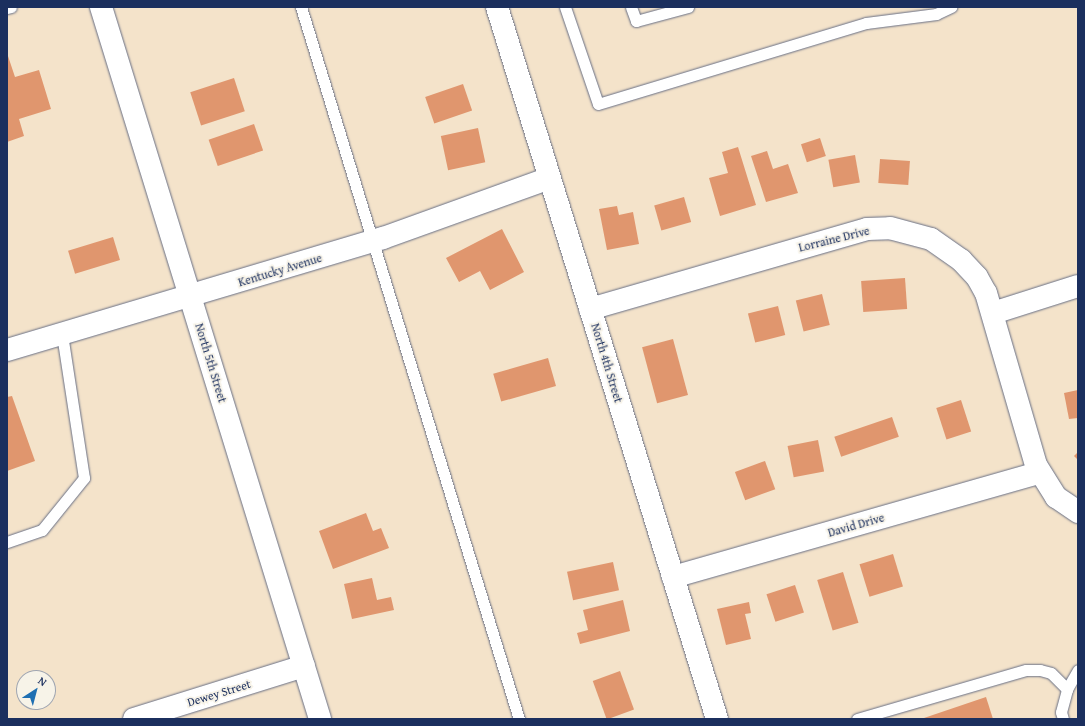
<!DOCTYPE html>
<html>
<head>
<meta charset="utf-8">
<style>
  body { margin:0 }
  #map { position:relative; width:1085px; height:726px; overflow:hidden; background:#f4e3ca; font-family:"Gentium Book Plus",serif }
  div>[style] { position:absolute }
  [style*='--x'] { left:calc(var(--x)*1px); top:calc(var(--y)*1px); width:calc(var(--w)*1px); rotate:calc(var(--a)*1deg) }
  .building>* { inset:0; background:#e0966e; transform-origin:0 0 }
  .roads { filter:drop-shadow(0 0 1px #676e84) drop-shadow(0 0 1px #676e84) }
  .lane>* { height:11px; margin:-5.5px; padding:0 5.5px; transform-origin:5.5px; border-radius:5.5px; background:#fff }
  .street>* { height:22px; margin:-11px; padding:0 11px; transform-origin:11px; border-radius:11px; background:#fff }
  .secondary>* { height:22px; margin:-11px; padding:0 11px; transform-origin:11px; border-radius:11px; background:#fff }
  span { translate:-50% -50%; white-space:nowrap; text-align:center; line-height:1.15; -webkit-text-stroke:3.5px #f7f3e8; paint-order:stroke }
  .street-label { font-size:12px; color:#1b2f5e }
  .frame { position:absolute; inset:0; border:8px solid #1b2f5e; pointer-events:none }
  .north { position:absolute; left:16px; top:670px; width:40px; height:40px; box-sizing:border-box; background:#f7f3e8; border:1px solid #9fa5b1; border-radius:50%; rotate:36deg; font-size:11px; font-weight:700; line-height:16px; text-align:center; color:#1b2f5e }
  .north::after { content:''; display:block; margin:auto; width:14px; height:18px; background:#1f6fb2; clip-path:polygon(50% 0,100% 100%,50% 72%,0 100%) }
</style>
</head>
<body>
<div id="map">
  <div class="building">
    <div style="clip-path:polygon(7px 53px,15px 77px,39px 70px,51px 109px,19px 119px,24px 136px,7px 142px)"></div>
    <div style="left:234px;top:78px;width:35px;height:46px;rotate:72deg"></div>
    <div style="left:463px;top:84px;width:28px;height:40px;rotate:71deg"></div>
    <div style="left:254px;top:124px;width:28px;height:48px;rotate:71deg"></div>
    <div style="left:478px;top:128px;width:35px;height:38px;rotate:78deg"></div>
    <div style="left:820px;top:138px;width:19px;height:20px;rotate:72deg"></div>
    <div style="clip-path:polygon(738px 147px,756px 205px,720px 216px,709px 178px,728px 173px,722px 152px)"></div>
    <div style="clip-path:polygon(767px 151px,773px 169px,788px 164px,798px 193px,766px 202px,751px 156px)"></div>
    <div style="left:855px;top:155px;width:28px;height:27px;rotate:80deg"></div>
    <div style="left:880px;top:159px;width:30px;height:24px;rotate:4deg"></div>
    <div style="left:684px;top:197px;width:26px;height:31px;rotate:74deg"></div>
    <div style="clip-path:polygon(617px 206px,619px 215px,633px 212px,639px 244px,607px 250px,599px 209px)"></div>
    <div style="clip-path:polygon(502px 229px,524px 272px,490px 290px,480px 271px,459px 282px,446px 258px)"></div>
    <div style="left:113px;top:237px;width:24px;height:47px;rotate:73deg"></div>
    <div style="left:905px;top:278px;width:31px;height:44px;rotate:86deg"></div>
    <div style="left:822px;top:294px;width:32px;height:27px;rotate:76deg"></div>
    <div style="left:778px;top:306px;width:30px;height:31px;rotate:76deg"></div>
    <div style="left:673px;top:339px;width:58px;height:32px;rotate:75deg"></div>
    <div style="left:548px;top:358px;width:29px;height:57px;rotate:74deg"></div>
    <div style="clip-path:polygon(1078px 390px,1078px 418px,1069px 419px,1064px 393px)"></div>
    <div style="clip-path:polygon(12px 396px,35px 461px,7px 471px,7px 397px)"></div>
    <div style="left:961px;top:400px;width:33px;height:26px;rotate:72deg"></div>
    <div style="left:892px;top:417px;width:21px;height:61px;rotate:71deg"></div>
    <div style="left:818px;top:440px;width:32px;height:31px;rotate:79deg"></div>
    <div style="clip-path:polygon(1078px 452px,1078px 460px,1074px 456px)"></div>
    <div style="left:765px;top:461px;width:30px;height:32px;rotate:70deg"></div>
    <div style="clip-path:polygon(366px 513px,373px 531px,381px 528px,389px 548px,333px 569px,319px 531px)"></div>
    <div style="left:893px;top:554px;width:34px;height:35px;rotate:73deg"></div>
    <div style="left:613px;top:562px;width:29px;height:47px;rotate:78deg"></div>
    <div style="left:843px;top:572px;width:53px;height:27px;rotate:73deg"></div>
    <div style="clip-path:polygon(372px 578px,377px 600px,391px 597px,394px 610px,352px 619px,344px 584px)"></div>
    <div style="left:795px;top:585px;width:29px;height:30px;rotate:72deg"></div>
    <div style="clip-path:polygon(623px 600px,630px 631px,580px 644px,577px 633px,588px 630px,583px 610px)"></div>
    <div style="clip-path:polygon(749px 602px,751px 613px,745px 614px,751px 639px,726px 645px,717px 609px)"></div>
    <div style="left:620px;top:671px;width:41px;height:29px;rotate:70deg"></div>
    <div style="clip-path:polygon(986px 697px,993px 719px,921px 719px)"></div>
  </div>
  <div class="roads">
    <div class="lane">
      <div style="--x:301;--y:7;--w:745;--a:72.98"></div>
      <div style="--x:565;--y:7;--w:102;--a:71.2"></div>
      <div style="--x:598;--y:104;--w:280;--a:-16.8"></div>
      <div style="--x:866;--y:23;--w:71;--a:-7.3"></div>
      <div style="--x:936;--y:14;--w:17;--a:-25"></div>
      <div style="--x:631;--y:7;--w:15;--a:70"></div>
      <div style="--x:636;--y:21;--w:54;--a:-15.1"></div>
      <div style="--x:7;--y:8;--w:4;--a:-14"></div>
      <div style="--x:7;--y:542;--w:37;--a:-19"></div>
      <div style="--x:42;--y:530;--w:67;--a:-51.1"></div>
      <div style="--x:84;--y:478;--w:146;--a:-98.7"></div>
      <div style="--x:857;--y:719;--w:176;--a:-16.2"></div>
      <div style="--x:1026;--y:670;--w:14;--a:0"></div>
      <div style="--x:1040;--y:670;--w:11;--a:15"></div>
      <div style="--x:1051;--y:673;--w:23;--a:45"></div>
      <div style="--x:1063;--y:719;--w:7;--a:-106"></div>
      <div style="--x:1061;--y:712;--w:24;--a:-75"></div>
      <div style="--x:1067;--y:689;--w:22;--a:-60"></div>
    </div>
    <div class="street">
      <div style="--x:590;--y:309;--w:288;--a:-16.1"></div>
      <div style="--x:867;--y:229;--w:23;--a:-2"></div>
      <div style="--x:890;--y:228;--w:42;--a:15"></div>
      <div style="--x:931;--y:239;--w:37;--a:35"></div>
      <div style="--x:961;--y:260;--w:23;--a:47"></div>
      <div style="--x:977;--y:277;--w:18;--a:61"></div>
      <div style="--x:986;--y:293;--w:179;--a:73.8"></div>
      <div style="--x:1036;--y:465;--w:38;--a:58"></div>
      <div style="--x:1056;--y:497;--w:27;--a:34"></div>
      <div style="--x:993;--y:313;--w:89;--a:-17.6"></div>
      <div style="--x:7;--y:350;--w:392;--a:-16.6"></div>
      <div style="--x:383;--y:238;--w:177;--a:-19.8"></div>
      <div style="--x:673;--y:577;--w:380;--a:-15.9"></div>
      <div style="--x:134;--y:719;--w:178;--a:-17.3"></div>
    </div>
    <div class="secondary">
      <div style="--x:101;--y:7;--w:745;--a:72.9"></div>
      <div style="--x:497;--y:7;--w:745;--a:72.83"></div>
    </div>
  </div>
  <div class="street-label">
    <span style="left:834px;top:239px;rotate:-14deg">Lorraine Drive</span>
    <span style="left:280px;top:270px;rotate:-17deg">Kentucky Avenue</span>
    <span style="left:211px;top:363px;rotate:73deg">North 5th Street</span>
    <span style="left:607px;top:363px;rotate:73deg">North 4th Street</span>
    <span style="left:856px;top:525px;rotate:-16deg">David Drive</span>
    <span style="left:219px;top:693px;rotate:-17deg">Dewey Street</span>
  </div>
  <div class="frame"></div>
  <div class="north">N</div>
</div>
</body>
</html>
